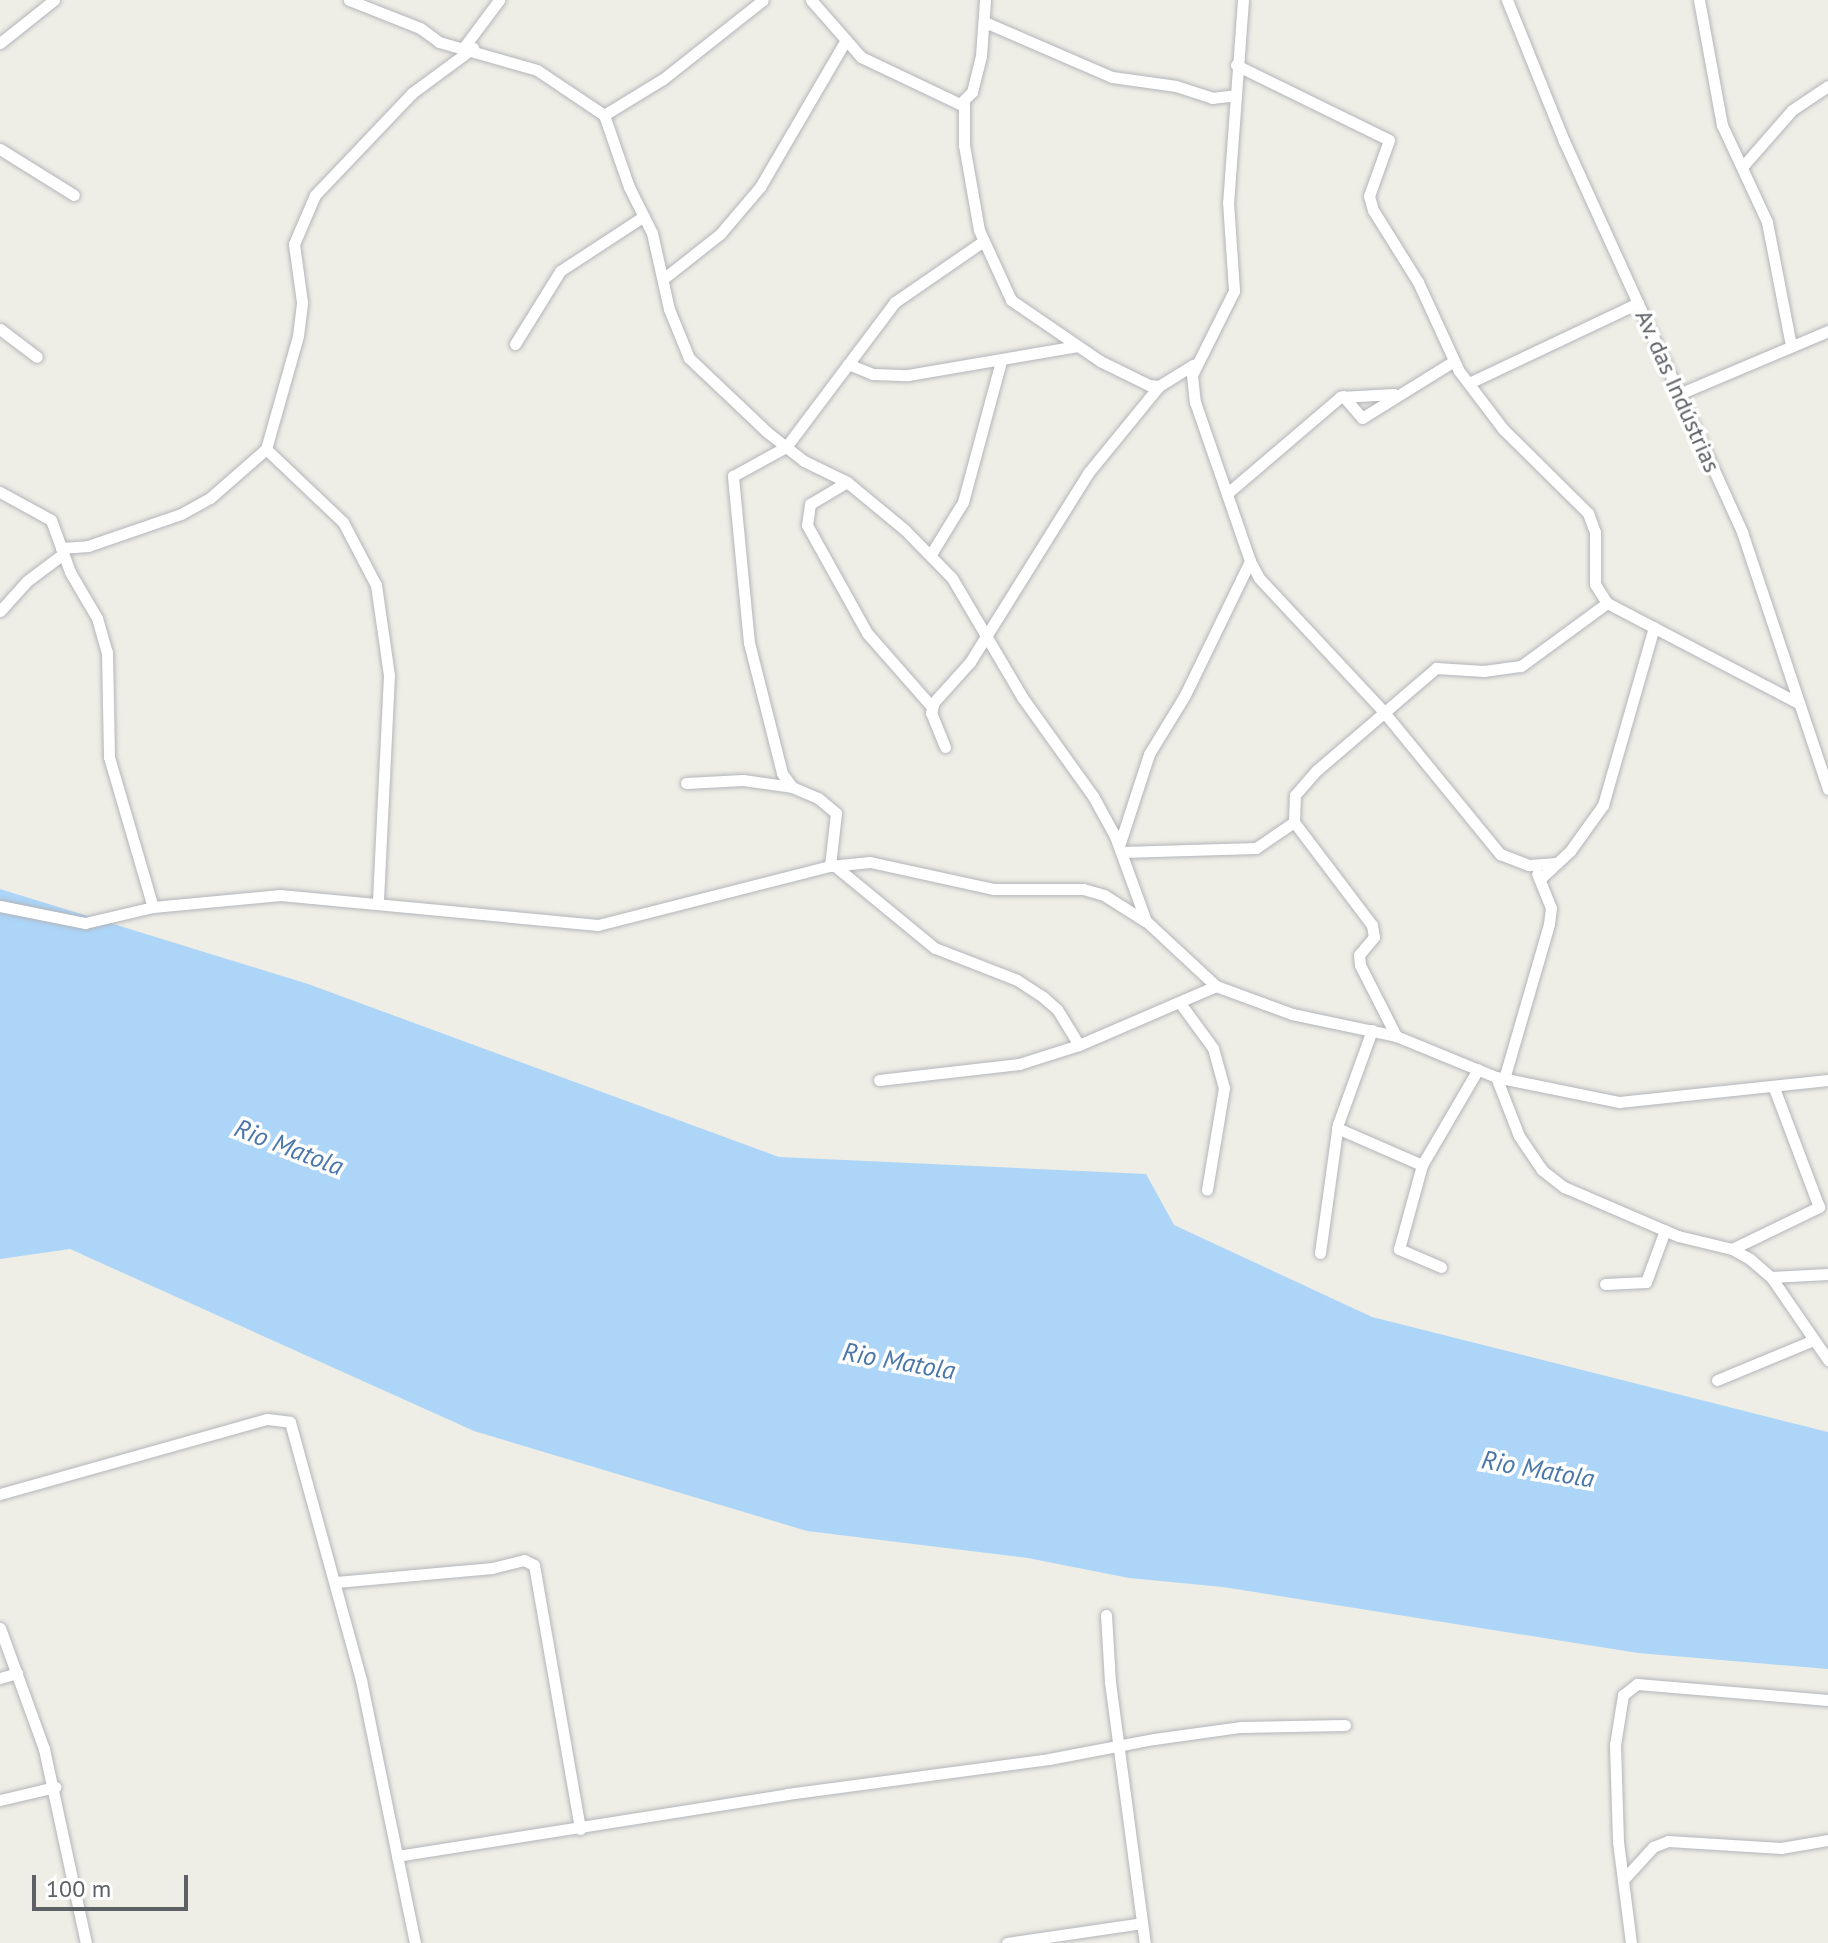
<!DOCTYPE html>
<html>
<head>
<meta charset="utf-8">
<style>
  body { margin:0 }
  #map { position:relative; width:1828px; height:1943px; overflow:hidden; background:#eeede6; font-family:"PT Sans",sans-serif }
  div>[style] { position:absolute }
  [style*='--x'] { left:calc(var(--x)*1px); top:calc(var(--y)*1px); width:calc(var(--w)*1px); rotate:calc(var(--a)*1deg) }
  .water>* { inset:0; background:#acd5f8 }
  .roads { filter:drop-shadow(0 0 2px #b3b5b9) drop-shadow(0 0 2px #b3b5b9) }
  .minor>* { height:11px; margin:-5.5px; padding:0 5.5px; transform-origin:5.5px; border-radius:5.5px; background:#fff }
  span { translate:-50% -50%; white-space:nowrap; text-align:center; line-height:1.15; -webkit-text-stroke:7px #fff; paint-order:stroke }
  .street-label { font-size:24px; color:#5d6065 }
  .water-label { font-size:26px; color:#4a76aa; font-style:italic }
  .scale { position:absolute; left:32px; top:1875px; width:156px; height:36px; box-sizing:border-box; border:4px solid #5d6065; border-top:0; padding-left:10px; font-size:24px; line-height:28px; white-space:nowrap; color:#5d6065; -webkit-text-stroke:6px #fff; paint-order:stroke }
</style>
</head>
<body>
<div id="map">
  <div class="water">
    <div style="clip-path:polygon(0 889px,308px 984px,779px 1157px,1146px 1174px,1174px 1225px,1372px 1317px,1828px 1432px,1828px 1669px,1638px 1653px,1223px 1587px,1129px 1578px,1028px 1558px,807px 1531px,474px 1431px,70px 1249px,0 1259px)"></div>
  </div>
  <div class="roads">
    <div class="minor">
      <div style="--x:349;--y:0;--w:76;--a:21.5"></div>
      <div style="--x:420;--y:28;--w:24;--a:36"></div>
      <div style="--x:439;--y:42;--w:102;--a:15.9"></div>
      <div style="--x:537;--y:70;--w:81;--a:33.9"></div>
      <div style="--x:604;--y:115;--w:76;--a:70.9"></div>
      <div style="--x:629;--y:187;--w:51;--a:63.4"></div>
      <div style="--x:652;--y:233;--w:78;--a:77.4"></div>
      <div style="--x:669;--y:309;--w:53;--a:67.8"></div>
      <div style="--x:689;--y:358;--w:108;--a:43.5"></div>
      <div style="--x:767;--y:432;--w:47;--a:38.1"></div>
      <div style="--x:804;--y:461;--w:48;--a:26"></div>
      <div style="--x:847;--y:482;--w:75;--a:39.6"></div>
      <div style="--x:905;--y:530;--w:67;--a:45.6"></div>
      <div style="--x:952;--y:578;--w:138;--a:59.5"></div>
      <div style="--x:1022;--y:697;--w:122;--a:54.4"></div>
      <div style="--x:1093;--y:796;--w:46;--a:61.2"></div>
      <div style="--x:1115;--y:836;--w:90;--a:70"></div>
      <div style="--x:1146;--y:921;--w:96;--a:42.9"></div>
      <div style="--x:1216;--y:986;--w:81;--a:20.2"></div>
      <div style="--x:1292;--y:1014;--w:106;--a:11.9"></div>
      <div style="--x:1396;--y:1036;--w:108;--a:22.3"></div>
      <div style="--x:1496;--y:1077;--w:126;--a:11.5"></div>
      <div style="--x:1619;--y:1102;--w:210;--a:-6"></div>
      <div style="--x:811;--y:0;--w:76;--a:48.7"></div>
      <div style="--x:861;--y:57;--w:110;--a:25.4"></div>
      <div style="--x:960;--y:104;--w:17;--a:-45"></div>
      <div style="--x:972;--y:92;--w:37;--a:-76"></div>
      <div style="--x:981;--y:56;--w:56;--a:-85.9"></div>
      <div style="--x:1243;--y:0;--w:203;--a:94.2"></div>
      <div style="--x:1228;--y:202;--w:89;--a:86.1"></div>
      <div style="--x:1234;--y:291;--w:94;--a:116.6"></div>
      <div style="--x:1192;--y:375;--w:27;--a:84"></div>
      <div style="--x:1195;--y:402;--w:168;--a:70.9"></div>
      <div style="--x:1250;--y:561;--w:19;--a:62"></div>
      <div style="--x:1259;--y:578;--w:182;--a:47"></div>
      <div style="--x:1383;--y:711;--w:185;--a:50.7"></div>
      <div style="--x:1500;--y:854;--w:31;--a:21"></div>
      <div style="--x:1529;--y:865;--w:28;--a:-4"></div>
      <div style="--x:1507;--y:0;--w:152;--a:68"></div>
      <div style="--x:1564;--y:141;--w:430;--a:65.5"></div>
      <div style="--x:1742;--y:532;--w:271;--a:71.5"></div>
      <div style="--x:1699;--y:0;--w:127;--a:79.6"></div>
      <div style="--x:1722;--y:125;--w:107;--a:65.1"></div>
      <div style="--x:1767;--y:222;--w:125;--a:79"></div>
      <div style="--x:987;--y:23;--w:136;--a:23.4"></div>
      <div style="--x:1112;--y:77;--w:65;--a:8"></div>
      <div style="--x:1176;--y:86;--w:38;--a:18"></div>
      <div style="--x:1212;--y:98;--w:23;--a:-7"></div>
      <div style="--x:0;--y:43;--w:69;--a:-38.5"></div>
      <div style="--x:464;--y:47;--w:59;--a:-53.3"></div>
      <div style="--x:1236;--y:65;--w:170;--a:26.1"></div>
      <div style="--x:1389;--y:140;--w:59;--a:109.7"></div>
      <div style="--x:1369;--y:196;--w:15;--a:74"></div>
      <div style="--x:1373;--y:210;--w:85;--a:58"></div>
      <div style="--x:1418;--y:282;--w:98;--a:65.3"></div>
      <div style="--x:1459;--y:371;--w:73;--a:52.8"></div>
      <div style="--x:1503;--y:429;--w:120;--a:44.7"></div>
      <div style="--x:1588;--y:513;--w:20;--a:70"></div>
      <div style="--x:1595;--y:532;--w:52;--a:90"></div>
      <div style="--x:1595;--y:584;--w:22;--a:58"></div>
      <div style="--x:1607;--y:603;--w:216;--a:27.6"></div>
      <div style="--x:964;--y:103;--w:42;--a:90"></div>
      <div style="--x:964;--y:145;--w:86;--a:80"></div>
      <div style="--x:979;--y:230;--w:77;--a:65.4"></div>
      <div style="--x:1011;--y:300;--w:108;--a:34.4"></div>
      <div style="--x:1100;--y:361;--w:55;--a:26.1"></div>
      <div style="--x:1149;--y:385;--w:10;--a:6"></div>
      <div style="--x:1159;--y:386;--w:40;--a:-32"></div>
      <div style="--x:604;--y:115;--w:69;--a:-31.4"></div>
      <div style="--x:663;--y:79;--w:127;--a:-38.3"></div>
      <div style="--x:0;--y:149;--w:87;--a:31.9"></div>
      <div style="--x:1743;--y:166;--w:74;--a:-48.8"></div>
      <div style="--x:1792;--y:110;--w:43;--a:-33.7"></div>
      <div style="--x:663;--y:279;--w:73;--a:-38.3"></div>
      <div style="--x:720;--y:234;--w:62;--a:-49.6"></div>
      <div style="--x:760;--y:187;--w:167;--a:-59.7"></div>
      <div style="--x:0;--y:329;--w:46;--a:37.1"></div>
      <div style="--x:515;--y:344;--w:86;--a:-58.3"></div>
      <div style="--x:560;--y:271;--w:100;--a:-33.2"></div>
      <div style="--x:848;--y:364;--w:27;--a:22"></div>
      <div style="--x:873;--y:374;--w:35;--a:2"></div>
      <div style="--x:908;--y:375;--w:172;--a:-9.7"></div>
      <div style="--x:1469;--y:383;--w:187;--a:-25.3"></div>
      <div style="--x:1679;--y:394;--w:162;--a:-22.9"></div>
      <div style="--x:1343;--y:396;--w:29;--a:49"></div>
      <div style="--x:1362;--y:418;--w:108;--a:-31.8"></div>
      <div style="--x:266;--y:449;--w:106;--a:43.5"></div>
      <div style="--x:343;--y:522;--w:71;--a:62.4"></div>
      <div style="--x:376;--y:585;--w:91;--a:81.8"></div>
      <div style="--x:389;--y:675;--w:227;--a:92.8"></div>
      <div style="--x:847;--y:482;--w:43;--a:149.3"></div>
      <div style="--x:810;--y:504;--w:21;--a:98"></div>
      <div style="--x:807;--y:525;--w:124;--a:60.9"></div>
      <div style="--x:867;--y:633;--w:98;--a:48.7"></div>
      <div style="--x:1230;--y:491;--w:145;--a:-40.5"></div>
      <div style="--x:1340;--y:397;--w:54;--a:-3.2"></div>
      <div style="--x:0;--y:492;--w:58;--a:28.8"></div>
      <div style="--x:51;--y:520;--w:55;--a:69.9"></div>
      <div style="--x:70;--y:572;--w:53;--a:59.6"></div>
      <div style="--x:97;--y:618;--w:35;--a:74"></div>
      <div style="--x:107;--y:652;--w:105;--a:88.9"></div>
      <div style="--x:109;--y:757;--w:156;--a:73.7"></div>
      <div style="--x:61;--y:548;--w:27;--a:-4"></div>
      <div style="--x:88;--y:546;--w:98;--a:-19"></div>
      <div style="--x:181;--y:514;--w:33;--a:-29"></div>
      <div style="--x:210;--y:498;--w:74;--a:-41.2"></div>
      <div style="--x:266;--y:449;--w:117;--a:-74.2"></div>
      <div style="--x:298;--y:336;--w:34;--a:-83"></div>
      <div style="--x:302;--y:302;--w:59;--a:-97.9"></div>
      <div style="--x:294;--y:244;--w:53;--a:-66.8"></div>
      <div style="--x:315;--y:195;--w:141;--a:-46.4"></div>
      <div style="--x:412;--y:93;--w:76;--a:-36.4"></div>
      <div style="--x:931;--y:554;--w:61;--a:-58.4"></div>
      <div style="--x:963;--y:502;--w:146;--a:-74.9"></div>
      <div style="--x:0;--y:611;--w:40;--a:-48"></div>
      <div style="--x:27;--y:581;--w:45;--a:-36.9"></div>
      <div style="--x:945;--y:747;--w:37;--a:-112"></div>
      <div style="--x:931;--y:713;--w:11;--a:-75"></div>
      <div style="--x:934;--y:702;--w:54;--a:-48"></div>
      <div style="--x:970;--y:662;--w:223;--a:-58"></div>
      <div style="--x:1088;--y:473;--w:112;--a:-50.8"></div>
      <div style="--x:686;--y:783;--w:57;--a:-3"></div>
      <div style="--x:743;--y:780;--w:49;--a:8.1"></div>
      <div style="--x:792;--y:787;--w:28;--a:23"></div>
      <div style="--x:818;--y:798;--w:23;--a:40"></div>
      <div style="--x:836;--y:813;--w:53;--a:96.5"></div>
      <div style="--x:792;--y:787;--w:17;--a:-126"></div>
      <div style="--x:782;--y:773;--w:134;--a:-104.2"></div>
      <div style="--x:749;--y:643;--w:168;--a:-95.5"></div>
      <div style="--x:733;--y:476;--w:60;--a:-28.7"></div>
      <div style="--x:786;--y:447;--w:181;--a:-53.1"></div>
      <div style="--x:895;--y:302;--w:106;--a:-34.6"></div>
      <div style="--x:1294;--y:822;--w:129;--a:52.9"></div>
      <div style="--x:1372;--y:925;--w:12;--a:81"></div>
      <div style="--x:1374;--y:937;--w:23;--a:130"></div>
      <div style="--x:1359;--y:955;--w:10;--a:84"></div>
      <div style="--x:1360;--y:965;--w:80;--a:63.1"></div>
      <div style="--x:1119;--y:846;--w:97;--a:-71.9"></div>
      <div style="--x:1149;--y:754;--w:69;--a:-58.6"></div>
      <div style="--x:1185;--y:695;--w:149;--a:-64.1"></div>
      <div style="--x:1122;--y:852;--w:134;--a:-1.7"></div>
      <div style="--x:1256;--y:848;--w:46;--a:-34.4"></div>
      <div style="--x:1294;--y:822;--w:27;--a:-88"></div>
      <div style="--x:1295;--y:795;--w:33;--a:-49"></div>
      <div style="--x:1317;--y:770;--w:157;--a:-40.6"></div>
      <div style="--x:1436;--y:668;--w:48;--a:3.6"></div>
      <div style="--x:1484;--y:671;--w:37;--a:-8"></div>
      <div style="--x:1521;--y:666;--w:107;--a:-36.2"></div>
      <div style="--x:835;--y:866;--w:129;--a:39.4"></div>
      <div style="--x:935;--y:948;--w:88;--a:21.3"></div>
      <div style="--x:1017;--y:980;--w:31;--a:33"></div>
      <div style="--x:1043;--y:997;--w:18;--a:41"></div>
      <div style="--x:1057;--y:1009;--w:42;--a:58.6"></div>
      <div style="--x:1541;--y:878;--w:40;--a:-43"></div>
      <div style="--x:1570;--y:851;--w:57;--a:-54.3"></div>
      <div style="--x:1603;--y:805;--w:185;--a:-74"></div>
      <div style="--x:0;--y:906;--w:87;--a:11.3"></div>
      <div style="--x:85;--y:923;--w:70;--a:-13.2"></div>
      <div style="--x:153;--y:907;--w:128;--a:-5.4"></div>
      <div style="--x:280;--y:895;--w:319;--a:5.4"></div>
      <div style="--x:598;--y:925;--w:239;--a:-14.3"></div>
      <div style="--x:830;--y:866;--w:40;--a:-5.7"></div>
      <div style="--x:870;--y:862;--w:127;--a:12.3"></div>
      <div style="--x:994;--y:889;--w:89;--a:0"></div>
      <div style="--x:1083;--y:889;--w:22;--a:16"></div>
      <div style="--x:1104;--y:895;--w:49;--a:32.4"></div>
      <div style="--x:1180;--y:1003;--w:56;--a:53.7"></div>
      <div style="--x:1213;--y:1048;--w:41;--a:74.6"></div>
      <div style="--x:1224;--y:1088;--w:103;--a:99.5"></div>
      <div style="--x:1496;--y:1077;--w:63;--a:68.7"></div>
      <div style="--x:1519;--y:1136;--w:41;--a:55.9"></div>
      <div style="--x:1542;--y:1170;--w:28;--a:38"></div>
      <div style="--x:1564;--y:1187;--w:124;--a:23.3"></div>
      <div style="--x:1678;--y:1236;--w:56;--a:13.5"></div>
      <div style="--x:1732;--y:1249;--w:21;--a:29"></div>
      <div style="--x:1750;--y:1259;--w:28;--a:41"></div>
      <div style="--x:1771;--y:1277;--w:101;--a:55.5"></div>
      <div style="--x:1504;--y:1079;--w:161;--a:-73.8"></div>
      <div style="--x:1549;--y:924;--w:16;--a:-83"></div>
      <div style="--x:1551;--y:908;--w:37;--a:-112"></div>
      <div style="--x:879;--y:1080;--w:141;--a:-6.5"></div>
      <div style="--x:1019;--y:1064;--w:63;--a:-17.6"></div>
      <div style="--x:1079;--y:1045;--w:149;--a:-23.3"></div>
      <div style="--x:1337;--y:1128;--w:93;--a:23.5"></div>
      <div style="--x:1732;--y:1249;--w:97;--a:-25.8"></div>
      <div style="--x:1819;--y:1207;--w:127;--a:-110.7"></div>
      <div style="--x:1320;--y:1253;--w:130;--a:-82.1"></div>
      <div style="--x:1338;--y:1124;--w:100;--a:-70.1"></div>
      <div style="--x:1441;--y:1267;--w:46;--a:-156.8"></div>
      <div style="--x:1399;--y:1249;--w:87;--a:-74.7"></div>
      <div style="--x:1422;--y:1165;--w:111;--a:-59.7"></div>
      <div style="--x:1771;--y:1277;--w:57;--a:-3"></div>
      <div style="--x:1605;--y:1284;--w:41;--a:-2.8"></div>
      <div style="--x:1646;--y:1282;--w:55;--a:-69.9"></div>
      <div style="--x:1717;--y:1380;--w:102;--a:-22.5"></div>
      <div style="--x:0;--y:1494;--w:277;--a:-15.7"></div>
      <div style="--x:267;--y:1419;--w:23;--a:7"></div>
      <div style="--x:290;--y:1422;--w:268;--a:74.6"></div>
      <div style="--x:361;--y:1680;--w:268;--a:78.4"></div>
      <div style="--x:336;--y:1582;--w:157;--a:-5.1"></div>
      <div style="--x:492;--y:1568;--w:33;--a:-14"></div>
      <div style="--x:524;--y:1560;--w:11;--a:27"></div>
      <div style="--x:534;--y:1565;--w:268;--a:80.1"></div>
      <div style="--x:1106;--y:1615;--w:67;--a:86.6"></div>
      <div style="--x:1110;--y:1682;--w:263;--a:82.4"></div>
      <div style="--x:0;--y:1628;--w:129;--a:70"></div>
      <div style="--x:44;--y:1749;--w:198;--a:77.8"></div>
      <div style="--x:0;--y:1678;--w:18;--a:-16"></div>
      <div style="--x:0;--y:1800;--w:57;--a:-13.3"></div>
      <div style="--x:397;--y:1856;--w:395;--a:-9"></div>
      <div style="--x:787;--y:1794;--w:264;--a:-7.6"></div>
      <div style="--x:1049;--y:1759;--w:107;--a:-10.8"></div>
      <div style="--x:1154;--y:1739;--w:88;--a:-7.9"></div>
      <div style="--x:1241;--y:1727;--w:104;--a:-1.1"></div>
      <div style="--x:1623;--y:1880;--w:45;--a:-47.7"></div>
      <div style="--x:1653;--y:1847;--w:16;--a:-22"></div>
      <div style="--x:1668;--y:1841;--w:113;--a:3.5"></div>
      <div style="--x:1781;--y:1848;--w:48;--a:-9.7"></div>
      <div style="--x:1007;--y:1943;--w:136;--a:-8.4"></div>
      <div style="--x:1631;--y:1943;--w:103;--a:-97.3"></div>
      <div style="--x:1618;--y:1841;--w:96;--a:-91.8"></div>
      <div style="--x:1615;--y:1745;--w:51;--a:-80.9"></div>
      <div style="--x:1623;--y:1695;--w:18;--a:-38"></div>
      <div style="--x:1637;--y:1684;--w:192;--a:4.8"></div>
    </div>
  </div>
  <div class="street-label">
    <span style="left:1678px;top:391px;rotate:66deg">Av. das Indústrias</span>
  </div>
  <div class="water-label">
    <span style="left:289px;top:1147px;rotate:21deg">Rio Matola</span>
    <span style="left:899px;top:1361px;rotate:10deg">Rio Matola</span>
    <span style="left:1538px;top:1469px;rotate:10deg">Rio Matola</span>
  </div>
  <div class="scale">100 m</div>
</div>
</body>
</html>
